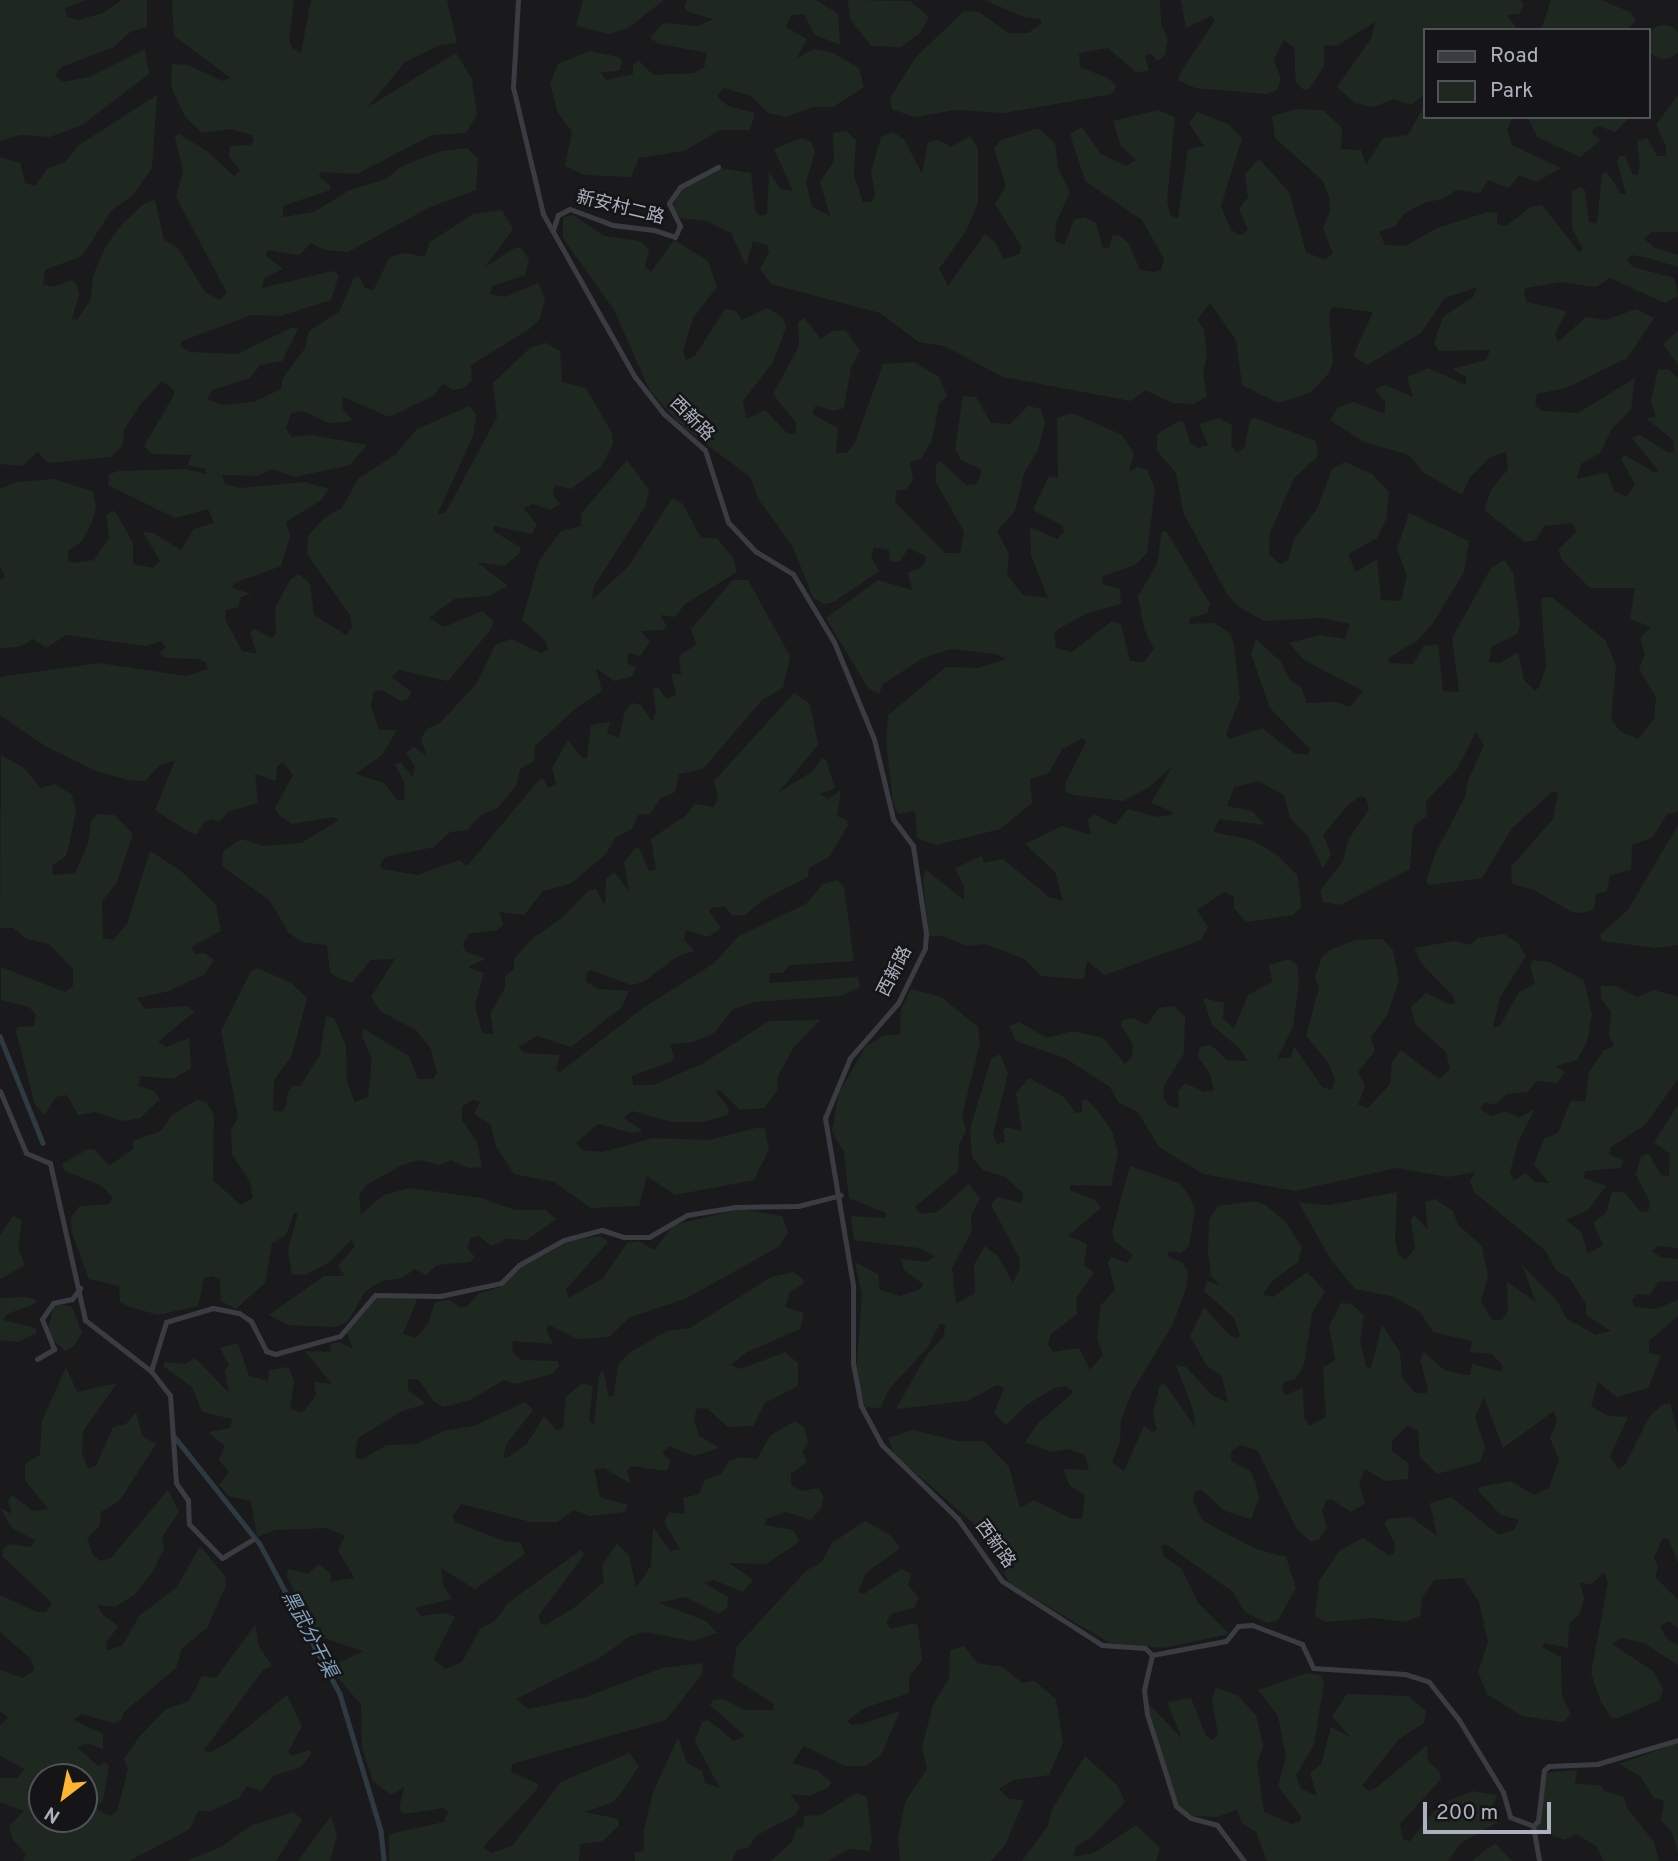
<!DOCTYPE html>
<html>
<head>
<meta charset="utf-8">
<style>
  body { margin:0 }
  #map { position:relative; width:1678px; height:1861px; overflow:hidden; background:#1a1a1d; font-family:Overpass,"Noto Sans SC",sans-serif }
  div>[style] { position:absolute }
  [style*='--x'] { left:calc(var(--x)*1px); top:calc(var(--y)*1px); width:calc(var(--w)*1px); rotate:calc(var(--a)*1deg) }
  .green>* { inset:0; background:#1f2820 }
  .round { border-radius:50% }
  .canal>* { height:4.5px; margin:-2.25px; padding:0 2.25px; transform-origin:2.25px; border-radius:2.25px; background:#2e3a42 }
  .minor>* { height:5px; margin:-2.5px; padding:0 2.5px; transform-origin:2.5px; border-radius:2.5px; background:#3b3c42 }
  span { translate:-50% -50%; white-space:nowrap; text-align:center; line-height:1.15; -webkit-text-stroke:5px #151518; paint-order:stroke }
  .street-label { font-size:18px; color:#acb1bd }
  .water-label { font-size:19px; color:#81a0ba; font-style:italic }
  .legend { position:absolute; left:1423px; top:28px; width:228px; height:91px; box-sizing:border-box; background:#151518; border:2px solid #51535a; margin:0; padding:9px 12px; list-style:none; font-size:21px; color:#acb1bd }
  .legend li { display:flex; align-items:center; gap:14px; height:35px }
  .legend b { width:35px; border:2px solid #51535a }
  .north { position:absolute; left:28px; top:1763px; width:70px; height:70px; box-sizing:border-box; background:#151518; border:2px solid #51535a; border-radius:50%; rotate:212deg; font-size:19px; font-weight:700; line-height:28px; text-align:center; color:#acb1bd }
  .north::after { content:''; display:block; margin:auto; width:24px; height:32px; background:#ffb530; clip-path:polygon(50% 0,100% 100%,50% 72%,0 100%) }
  .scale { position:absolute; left:1423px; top:1802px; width:128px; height:32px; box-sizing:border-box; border:4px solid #acb1bd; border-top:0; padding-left:9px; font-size:21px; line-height:24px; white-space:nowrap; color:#acb1bd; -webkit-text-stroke:5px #151518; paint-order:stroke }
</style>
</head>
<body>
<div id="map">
  <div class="green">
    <div style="clip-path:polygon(0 0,86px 0,65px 8px,67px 17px,78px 20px,103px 13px,122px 0,147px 0,147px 27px,130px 32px,114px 47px,61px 67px,55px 76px,63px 82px,89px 77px,145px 49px,149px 74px,82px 125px,50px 137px,21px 135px,0 141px)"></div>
    <div style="clip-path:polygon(172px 0,294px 0,289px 38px,292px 48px,301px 53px,311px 0,447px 0,457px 43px,440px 45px,405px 62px,368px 107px,456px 53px,472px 79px,477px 115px,466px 133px,432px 135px,357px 174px,322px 172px,318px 176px,330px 185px,330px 190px,283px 206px,283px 217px,314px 212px,350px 190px,386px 179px,402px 166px,441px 151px,467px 148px,478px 159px,476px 190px,428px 208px,348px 252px,324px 250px,311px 243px,299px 255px,267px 250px,266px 256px,283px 269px,264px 278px,262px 288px,333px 271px,339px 275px,331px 300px,280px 316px,251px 315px,182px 341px,180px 346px,189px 352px,237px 354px,293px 327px,298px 329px,282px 361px,260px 365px,250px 378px,212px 390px,207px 399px,222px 405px,254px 402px,281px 389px,283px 378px,305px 348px,309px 331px,339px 312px,354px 278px,360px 277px,364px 287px,373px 291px,390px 257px,405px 253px,425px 257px,430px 242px,473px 214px,502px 210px,513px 229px,485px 267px,515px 248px,521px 248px,529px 260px,525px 275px,492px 286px,490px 294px,505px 297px,538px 283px,545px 298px,540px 319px,528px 330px,471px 365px,472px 380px,464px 388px,453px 390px,443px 384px,433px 396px,389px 417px,343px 397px,342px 408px,352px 420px,346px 422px,329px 423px,303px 411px,291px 413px,286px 428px,291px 437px,312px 435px,367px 445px,350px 465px,295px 477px,272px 469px,257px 476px,222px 475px,225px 484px,240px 488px,304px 482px,329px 489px,320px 501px,286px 522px,290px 536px,281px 566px,234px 583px,232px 588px,251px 594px,241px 597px,238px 607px,226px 610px,225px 619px,242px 651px,257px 654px,250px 633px,254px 629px,272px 638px,276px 634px,275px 608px,290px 580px,299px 574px,310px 584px,314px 615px,346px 635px,352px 627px,350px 615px,307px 554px,308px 536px,324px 518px,342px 508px,358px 479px,396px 454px,417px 429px,470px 406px,476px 415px,473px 436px,437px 515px,446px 512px,497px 417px,493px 383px,531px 347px,546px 343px,560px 351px,562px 382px,586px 388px,612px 433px,613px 444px,601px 467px,571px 489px,555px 485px,553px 495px,560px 504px,550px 510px,533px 504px,523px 508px,537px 525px,532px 534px,494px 526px,493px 531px,520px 547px,520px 553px,504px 566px,477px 562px,508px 586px,488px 596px,454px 599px,429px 618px,444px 627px,482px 611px,493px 621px,492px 628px,448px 681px,399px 670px,392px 677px,411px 692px,408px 699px,401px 701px,382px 690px,374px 691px,371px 706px,379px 730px,397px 730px,382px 755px,355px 774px,384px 783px,397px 800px,404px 800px,405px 784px,395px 764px,401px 763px,413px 777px,415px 766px,406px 753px,414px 747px,427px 756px,421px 739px,427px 729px,440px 723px,477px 683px,495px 645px,511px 639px,541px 653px,548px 650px,546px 641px,522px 620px,539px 561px,561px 531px,581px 526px,581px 514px,627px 460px,649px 490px,646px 505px,594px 586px,592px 600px,629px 566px,672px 498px,683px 504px,701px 538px,717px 538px,733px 558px,737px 572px,685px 604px,675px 617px,660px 615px,667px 627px,663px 630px,641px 631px,650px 642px,640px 656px,629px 653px,627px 663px,636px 668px,631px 677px,614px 681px,596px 668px,602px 691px,575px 709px,535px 746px,534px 761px,520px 769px,517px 784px,498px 808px,482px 814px,467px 830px,450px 832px,434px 847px,385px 857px,380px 865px,382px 869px,418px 875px,459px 860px,467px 866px,539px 780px,544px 779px,548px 788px,556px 784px,552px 768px,568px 740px,582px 758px,587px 758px,591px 725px,610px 722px,607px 733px,619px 738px,625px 711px,632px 703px,641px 705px,652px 721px,656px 712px,653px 689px,658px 687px,666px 699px,676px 695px,671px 673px,681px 675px,679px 656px,696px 645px,691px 629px,733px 580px,748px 580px,790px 656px,783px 688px,762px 700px,703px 769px,679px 774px,675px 792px,661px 798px,650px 814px,638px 815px,632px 829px,615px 838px,606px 854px,570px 884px,543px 891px,524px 915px,500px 912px,503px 925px,497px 930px,469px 934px,463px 944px,465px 951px,485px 959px,468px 967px,484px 973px,475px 1005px,482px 1033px,494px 1034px,490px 1014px,505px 988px,505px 976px,514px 969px,514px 959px,532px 939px,563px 917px,589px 890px,596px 889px,605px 906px,606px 879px,614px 872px,629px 891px,624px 863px,635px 848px,639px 847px,649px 871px,656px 870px,651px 839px,685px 816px,695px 804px,714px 807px,718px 797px,714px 781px,794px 693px,810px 704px,818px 745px,778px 793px,813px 771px,822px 758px,826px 760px,835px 788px,819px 794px,829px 799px,841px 790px,837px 816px,847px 820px,848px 825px,829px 857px,809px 868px,808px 877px,763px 900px,745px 915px,733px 916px,725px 907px,713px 907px,709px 911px,721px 928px,708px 937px,686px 930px,684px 940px,694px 951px,678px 956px,643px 982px,631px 985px,591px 970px,587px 973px,586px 982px,599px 989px,629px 991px,622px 1007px,571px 1047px,537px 1036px,518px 1047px,525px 1053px,560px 1055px,556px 1070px,560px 1072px,643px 1008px,713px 964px,739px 936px,806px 904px,823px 884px,838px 880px,844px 887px,854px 961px,790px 965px,782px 973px,770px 973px,769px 983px,858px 977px,860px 987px,840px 996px,755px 1002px,733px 1009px,714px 1033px,693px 1042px,670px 1044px,674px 1058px,670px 1062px,632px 1076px,633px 1085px,653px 1085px,702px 1064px,769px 1021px,820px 1020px,793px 1048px,778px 1076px,777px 1091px,764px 1108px,740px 1110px,720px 1090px,715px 1091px,727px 1106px,729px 1113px,724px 1116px,703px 1122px,672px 1122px,632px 1111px,624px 1118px,643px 1131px,632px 1133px,598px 1124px,576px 1143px,582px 1150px,603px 1152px,653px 1138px,709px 1140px,760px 1127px,765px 1129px,769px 1149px,754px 1180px,675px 1195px,647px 1176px,639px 1206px,591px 1208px,554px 1182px,514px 1174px,496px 1146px,491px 1125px,474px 1114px,480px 1102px,473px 1100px,462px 1106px,462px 1120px,477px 1142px,482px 1167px,468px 1168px,451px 1160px,440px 1165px,419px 1160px,400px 1166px,365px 1186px,359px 1196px,361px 1214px,384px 1195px,410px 1188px,481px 1198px,515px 1210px,546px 1210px,556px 1219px,527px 1240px,506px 1239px,491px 1246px,479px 1236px,471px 1238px,467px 1248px,475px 1257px,470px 1262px,437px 1265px,426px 1275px,415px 1269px,402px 1278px,381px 1281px,365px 1292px,347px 1322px,335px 1327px,288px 1325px,269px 1315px,324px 1276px,345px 1276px,338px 1266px,355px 1246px,351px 1240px,330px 1262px,305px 1275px,292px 1274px,288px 1250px,298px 1213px,294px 1213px,286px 1235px,272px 1243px,265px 1283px,236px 1309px,221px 1301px,220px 1279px,212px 1276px,204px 1278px,198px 1306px,158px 1315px,127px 1306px,120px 1302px,119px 1286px,89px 1279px,72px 1233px,71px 1217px,80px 1206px,109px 1204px,113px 1198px,102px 1186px,65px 1171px,62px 1164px,88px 1149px,95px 1150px,109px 1166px,133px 1149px,133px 1141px,161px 1131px,172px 1115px,197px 1100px,206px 1102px,214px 1115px,213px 1180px,241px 1205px,253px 1198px,250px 1182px,232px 1154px,231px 1130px,238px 1117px,221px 1031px,251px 971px,257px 968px,291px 983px,307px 998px,292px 1055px,274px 1080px,273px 1110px,280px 1112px,286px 1107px,288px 1092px,293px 1086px,300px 1086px,320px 1055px,326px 1016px,334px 1018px,346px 1046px,347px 1082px,355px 1102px,368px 1097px,372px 1059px,362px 1036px,364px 1029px,409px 1056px,418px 1079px,433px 1079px,437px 1073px,431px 1049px,416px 1030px,380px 1011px,371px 997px,395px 959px,371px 960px,352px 983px,337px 977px,330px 972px,327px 945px,302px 942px,289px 933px,269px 900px,222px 866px,223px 851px,242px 839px,263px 846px,301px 843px,339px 820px,333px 817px,292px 824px,279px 815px,275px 808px,293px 775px,283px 762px,277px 767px,276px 781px,255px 774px,258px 803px,228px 812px,219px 822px,211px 819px,204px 822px,197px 834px,189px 832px,155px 810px,175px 761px,160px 765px,145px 781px,128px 780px,96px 771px,45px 746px,0 715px,0 677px,99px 663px,186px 676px,208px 669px,206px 662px,199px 659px,166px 658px,160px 653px,165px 648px,162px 641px,146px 646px,66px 635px,46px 648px,33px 639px,19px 647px,0 648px,0 580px,5px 577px,0 566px,0 489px,16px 482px,53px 479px,93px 491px,96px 507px,92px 522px,82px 541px,68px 551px,68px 561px,73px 563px,94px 560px,109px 538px,106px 515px,110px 512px,115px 511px,133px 543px,133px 564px,153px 568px,160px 561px,143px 532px,153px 533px,181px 550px,194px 529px,214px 523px,208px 509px,175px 518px,108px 485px,109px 474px,119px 471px,185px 469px,206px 474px,205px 469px,188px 465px,191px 455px,152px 454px,144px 446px,174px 395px,174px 390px,162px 381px,140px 405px,124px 430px,122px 446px,111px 457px,48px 463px,38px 452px,22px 466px,0 464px,0 157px,20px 163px,25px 183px,35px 186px,47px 169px,65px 162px,79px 145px,157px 95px,152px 168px,133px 195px,111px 211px,82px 256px,45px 270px,43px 284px,53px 287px,72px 280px,76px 284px,79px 294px,72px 319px,77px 320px,91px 299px,93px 276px,106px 246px,122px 224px,145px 203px,155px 200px,164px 240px,178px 248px,205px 292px,220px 300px,227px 293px,176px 197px,183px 172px,175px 137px,179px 134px,207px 151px,234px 176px,240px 170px,229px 157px,230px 146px,251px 145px,254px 140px,252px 135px,230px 129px,202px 133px,185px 117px,171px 86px,172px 64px,188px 65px,222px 81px,231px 78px,174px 36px)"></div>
    <div style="clip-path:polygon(583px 0,664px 0,628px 28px,609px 34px,576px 26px)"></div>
    <div style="clip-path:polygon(687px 0,816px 0,838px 14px,840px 45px,815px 35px,804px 14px,791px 15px,786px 27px,807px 39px,797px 58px,814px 49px,833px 53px,859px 68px,864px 87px,833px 107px,813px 107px,786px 117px,768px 113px,751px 96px,724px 88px,717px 96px,728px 106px,755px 113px,750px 130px,720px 130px,684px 151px,639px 158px,631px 177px,584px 175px,565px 166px,572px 132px,558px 113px,550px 84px,558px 64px,589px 51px,619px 57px,622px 62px,619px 71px,600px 72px,606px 80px,633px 74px,633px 65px,638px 60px,653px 75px,694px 73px,704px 68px,707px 53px,660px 44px,650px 38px,663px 23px,698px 26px,713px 19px,688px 12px,684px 7px)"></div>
    <div style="clip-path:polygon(848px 0,910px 1px,929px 17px,920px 33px,901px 47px,871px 46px,850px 19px)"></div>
    <div style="clip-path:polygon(984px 0,1160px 0,1161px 24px,1168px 39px,1165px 55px,1158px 61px,1150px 53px,1145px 56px,1149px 71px,1136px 72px,1108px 48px,1079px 53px,1080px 67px,1108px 78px,1116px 86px,1112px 94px,1004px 113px,956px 110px,914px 117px,892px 109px,890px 98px,916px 57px,964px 11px,979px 12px,1008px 33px,1028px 33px,1041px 24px,1041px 19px,1024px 17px)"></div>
    <div style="clip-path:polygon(1181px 0,1521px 0,1524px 5px,1519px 14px,1507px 15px,1518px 30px,1424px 30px,1424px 94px,1411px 105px,1394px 99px,1373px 107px,1355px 103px,1337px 87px,1372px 37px,1375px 22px,1336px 46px,1324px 45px,1324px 66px,1310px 88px,1304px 90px,1296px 82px,1294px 47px,1284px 40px,1274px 59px,1281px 80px,1277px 90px,1267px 94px,1195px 88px,1178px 80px,1179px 75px,1215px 20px,1211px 16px,1186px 28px)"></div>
    <div style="clip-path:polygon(1551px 0,1601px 0,1630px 12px,1636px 21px,1627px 30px,1541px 30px)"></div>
    <div class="round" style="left:1647px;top:25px;width:34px;height:34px"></div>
    <div style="clip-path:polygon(1678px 95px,1678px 232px,1652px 232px,1644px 239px,1655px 248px,1678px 255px,1678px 267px,1648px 258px,1631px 255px,1627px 260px,1633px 267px,1674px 278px,1678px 296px,1665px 303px,1610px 278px,1596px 287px,1561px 282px,1526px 288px,1524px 293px,1527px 302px,1567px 311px,1555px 334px,1558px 342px,1586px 317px,1606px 320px,1636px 309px,1654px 318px,1627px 358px,1566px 388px,1537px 394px,1535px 405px,1543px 411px,1578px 413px,1635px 378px,1631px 409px,1612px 429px,1600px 453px,1581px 464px,1577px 479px,1607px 472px,1614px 491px,1627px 497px,1635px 484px,1621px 459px,1624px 455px,1654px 472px,1659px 471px,1632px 438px,1640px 435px,1669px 453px,1674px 452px,1673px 440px,1646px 418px,1656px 417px,1651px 401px,1658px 370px,1668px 369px,1678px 378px,1678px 812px,1667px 814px,1653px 837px,1632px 845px,1631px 870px,1610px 875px,1607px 891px,1596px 894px,1594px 909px,1584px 913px,1572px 912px,1534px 890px,1512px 884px,1511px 867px,1553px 819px,1558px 793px,1552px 792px,1512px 828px,1482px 878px,1429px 885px,1426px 881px,1435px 854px,1465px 797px,1468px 780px,1484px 746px,1476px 732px,1457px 769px,1426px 801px,1427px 816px,1413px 826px,1410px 869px,1340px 905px,1323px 902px,1320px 891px,1343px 861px,1348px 840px,1369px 809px,1366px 798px,1360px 796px,1347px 806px,1323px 835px,1331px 854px,1323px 868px,1307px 835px,1290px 818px,1284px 795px,1258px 781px,1234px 787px,1227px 806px,1252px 811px,1265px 825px,1219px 819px,1213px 832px,1252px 840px,1277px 855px,1298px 876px,1301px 907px,1293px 915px,1246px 922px,1234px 908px,1234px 897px,1224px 892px,1197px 910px,1208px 927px,1201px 940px,1105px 975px,1087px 961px,1084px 978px,1078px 979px,1041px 976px,1025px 959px,985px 944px,967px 946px,943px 936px,929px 936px,923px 880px,926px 870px,964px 900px,964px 886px,955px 868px,982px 856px,984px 863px,1003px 859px,1049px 897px,1063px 901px,1055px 872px,1025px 844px,1062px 826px,1091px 835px,1088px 819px,1094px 814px,1115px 825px,1128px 809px,1157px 817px,1172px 815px,1173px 812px,1151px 803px,1172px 767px,1148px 788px,1123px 801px,1074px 795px,1066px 792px,1065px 784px,1086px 742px,1083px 738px,1062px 749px,1049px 773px,1030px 779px,1032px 803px,1000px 829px,936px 845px,917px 838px,915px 811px,898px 814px,893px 803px,886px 741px,888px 715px,946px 667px,978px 668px,1006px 659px,996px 654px,951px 649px,923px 658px,883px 684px,879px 694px,868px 688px,826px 618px,878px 580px,912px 590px,908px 573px,922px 567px,927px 557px,909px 548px,899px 562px,890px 561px,889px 550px,874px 547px,871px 557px,879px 571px,834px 602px,824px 604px,813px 598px,793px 547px,759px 500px,750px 477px,682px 426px,650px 391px,614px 310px,563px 238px,563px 217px,573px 215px,604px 236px,639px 241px,649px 249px,645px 267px,651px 272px,674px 240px,708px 261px,717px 287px,693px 318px,683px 350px,686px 360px,695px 356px,725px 309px,736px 311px,742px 320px,768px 308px,783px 318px,786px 327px,773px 362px,743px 401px,746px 419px,765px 410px,787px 433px,796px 434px,796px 423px,773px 394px,799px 346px,798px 322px,804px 318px,821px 339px,832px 331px,846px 330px,860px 351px,851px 367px,844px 408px,833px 411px,816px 405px,812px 414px,838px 428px,836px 453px,846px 453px,854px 445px,883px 364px,914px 362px,939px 377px,947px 396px,939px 404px,932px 440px,921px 459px,910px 462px,913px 480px,907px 489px,896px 491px,895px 502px,945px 553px,960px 553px,964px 532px,936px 482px,936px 465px,940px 461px,966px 485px,976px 484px,981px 475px,981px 469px,961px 460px,955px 449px,963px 396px,976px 397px,991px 423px,1010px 424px,1028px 406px,1041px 409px,1045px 423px,1038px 450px,1024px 473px,1015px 511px,997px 531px,1009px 554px,1007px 575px,1023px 595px,1048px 598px,1031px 555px,1030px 527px,1057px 539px,1064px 532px,1063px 526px,1033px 510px,1049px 476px,1058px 478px,1057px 418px,1072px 413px,1122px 435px,1134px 453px,1129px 472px,1137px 467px,1147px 470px,1155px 489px,1147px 553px,1135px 565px,1103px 576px,1102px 584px,1120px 589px,1121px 604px,1088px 613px,1058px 629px,1054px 633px,1056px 648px,1072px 652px,1112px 621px,1121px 624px,1130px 661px,1144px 662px,1154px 649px,1144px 629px,1138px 596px,1157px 564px,1162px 531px,1167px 532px,1210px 604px,1207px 613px,1190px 618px,1189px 624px,1214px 623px,1231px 634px,1234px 646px,1240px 699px,1226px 734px,1229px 739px,1262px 728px,1294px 753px,1308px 755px,1310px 749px,1270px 708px,1251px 654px,1256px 639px,1281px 662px,1290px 680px,1302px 688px,1306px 703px,1336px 702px,1350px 707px,1363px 691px,1304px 660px,1289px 643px,1320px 635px,1345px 639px,1350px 624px,1322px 618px,1264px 621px,1239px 607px,1227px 594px,1183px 512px,1176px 473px,1157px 451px,1157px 434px,1179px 421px,1184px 422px,1190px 443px,1199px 448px,1208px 445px,1199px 424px,1219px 418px,1232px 425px,1231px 445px,1237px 453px,1245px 447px,1250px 420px,1255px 418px,1316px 441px,1318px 456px,1294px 478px,1270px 533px,1269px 554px,1280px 564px,1288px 560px,1294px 539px,1317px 509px,1332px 469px,1345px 462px,1372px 474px,1389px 492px,1386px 519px,1377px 538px,1348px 554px,1356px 572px,1377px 559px,1381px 600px,1401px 601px,1407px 575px,1397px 549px,1409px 513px,1469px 541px,1464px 572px,1433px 623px,1418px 640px,1388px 658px,1389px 663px,1413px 664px,1424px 646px,1438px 644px,1443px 691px,1459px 692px,1452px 638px,1491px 568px,1504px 560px,1513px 572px,1520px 624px,1517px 634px,1491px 647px,1489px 662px,1500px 663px,1518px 652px,1524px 680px,1535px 691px,1539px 687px,1546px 667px,1541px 603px,1542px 598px,1552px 597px,1605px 640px,1616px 665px,1611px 719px,1620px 731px,1638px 739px,1654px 719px,1656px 697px,1639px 669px,1645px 654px,1640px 638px,1651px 627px,1630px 619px,1635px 588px,1590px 588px,1562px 560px,1558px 550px,1577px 531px,1572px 523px,1544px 526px,1536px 540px,1525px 542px,1484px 510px,1491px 490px,1508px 469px,1506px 452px,1490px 457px,1470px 477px,1462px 495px,1423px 472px,1409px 455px,1364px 442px,1330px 420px,1338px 407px,1353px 402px,1385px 414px,1385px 402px,1375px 389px,1385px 385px,1413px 397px,1407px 377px,1428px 368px,1466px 385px,1466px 377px,1452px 369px,1486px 360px,1490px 350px,1439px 351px,1434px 343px,1443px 317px,1473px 297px,1477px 287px,1445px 298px,1421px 333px,1367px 365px,1353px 356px,1373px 312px,1332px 307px,1329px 316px,1333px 363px,1329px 373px,1310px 393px,1278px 403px,1242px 385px,1236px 340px,1210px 303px,1197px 320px,1204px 329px,1207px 355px,1203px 373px,1207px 396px,1194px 404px,1172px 403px,1145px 390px,1131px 401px,1003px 377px,944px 346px,919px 342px,880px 313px,771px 284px,760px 269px,769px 252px,767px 245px,753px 241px,746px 266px,731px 233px,706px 221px,680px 218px,673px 208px,679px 191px,720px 168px,751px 173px,755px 210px,760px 216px,767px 214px,769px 172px,781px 189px,793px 191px,774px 149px,801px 138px,811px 142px,815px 152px,806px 182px,812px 207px,830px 216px,820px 182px,834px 161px,833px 133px,846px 131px,856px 140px,854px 176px,863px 202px,872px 202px,875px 195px,871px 172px,881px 137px,893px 132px,904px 139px,922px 174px,928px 142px,938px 140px,951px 147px,970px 136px,978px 149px,978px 203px,966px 231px,939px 269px,948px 286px,985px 234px,995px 242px,1003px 259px,1020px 254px,1021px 246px,995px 204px,1006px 186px,994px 148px,1001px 140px,1038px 128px,1055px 143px,1058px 168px,1070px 192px,1056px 223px,1055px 241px,1064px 245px,1074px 220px,1084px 217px,1096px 223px,1103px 248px,1109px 248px,1112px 236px,1119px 235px,1129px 244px,1140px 270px,1154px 272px,1161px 270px,1164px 259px,1142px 220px,1085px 181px,1070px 134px,1082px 127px,1101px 154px,1126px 166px,1136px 160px,1121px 146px,1113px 121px,1158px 110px,1175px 117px,1167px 200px,1170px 215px,1178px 219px,1188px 149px,1204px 146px,1189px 123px,1197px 112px,1228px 124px,1242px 138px,1221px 206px,1231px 230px,1240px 235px,1248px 230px,1239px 209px,1248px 197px,1245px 174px,1259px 159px,1289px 192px,1306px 252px,1324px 260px,1333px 254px,1323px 228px,1330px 212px,1329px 196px,1322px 180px,1275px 138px,1272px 116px,1297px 109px,1323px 110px,1342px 128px,1341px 149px,1361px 150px,1366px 165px,1383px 138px,1408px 135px,1424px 106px,1424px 117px,1513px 117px,1507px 130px,1512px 145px,1561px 168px,1536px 182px,1519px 175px,1509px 188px,1488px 180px,1480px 193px,1456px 190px,1443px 199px,1426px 202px,1405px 213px,1395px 226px,1379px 232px,1385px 245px,1405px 246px,1437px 228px,1488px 212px,1497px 213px,1497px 224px,1506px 226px,1531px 207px,1542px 205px,1579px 252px,1583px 249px,1572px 229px,1572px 191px,1582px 187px,1585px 191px,1589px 222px,1597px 224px,1602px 174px,1607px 172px,1621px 194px,1626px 194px,1617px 161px,1620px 156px,1625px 156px,1633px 175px,1638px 174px,1640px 163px,1637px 141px,1647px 138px,1657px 156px,1666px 156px,1666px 146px,1656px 125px)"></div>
    <div style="clip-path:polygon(1528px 117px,1630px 117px,1615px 132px,1599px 126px,1593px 129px,1592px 134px,1601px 140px,1580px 157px,1537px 137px)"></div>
    <div style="clip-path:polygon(1678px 331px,1678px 365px,1663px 344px)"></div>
    <div style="clip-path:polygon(1px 755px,24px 768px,40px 788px,55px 784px,72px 795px,76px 810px,70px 841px,66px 856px,52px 866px,53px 875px,75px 873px,88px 844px,91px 821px,98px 814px,114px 815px,133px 834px,116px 884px,102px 901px,103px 938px,113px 940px,127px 924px,150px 851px,181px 871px,216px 905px,221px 931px,191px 947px,195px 954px,205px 953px,214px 960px,205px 974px,169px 991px,137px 998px,145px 1009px,186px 1006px,195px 1011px,158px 1042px,166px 1047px,189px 1038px,191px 1068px,173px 1079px,140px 1076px,139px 1086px,154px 1091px,160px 1099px,140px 1118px,123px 1121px,95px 1112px,78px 1115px,67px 1095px,56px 1097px,45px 1115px,35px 1105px,16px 1032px,18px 1027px,34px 1026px,36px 1015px,29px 1007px,1px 1000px,1px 967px,65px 992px,73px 986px,73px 969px,49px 944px,27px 939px,13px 928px,0 928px)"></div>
    <div style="clip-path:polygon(1678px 825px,1678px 945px,1656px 948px,1602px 941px,1600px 935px,1628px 910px)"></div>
    <div style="clip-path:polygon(1504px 934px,1518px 943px,1526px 956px,1500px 997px,1493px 1027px,1500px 1026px,1519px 992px,1535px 984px,1530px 965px,1533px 960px,1549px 962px,1584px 980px,1592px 1015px,1587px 1042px,1577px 1060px,1556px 1066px,1564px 1072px,1558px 1083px,1537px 1081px,1527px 1092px,1507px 1094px,1496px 1104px,1484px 1103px,1480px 1109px,1491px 1116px,1505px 1111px,1519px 1118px,1535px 1109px,1518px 1142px,1510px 1172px,1514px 1181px,1525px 1173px,1535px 1182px,1549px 1183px,1534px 1164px,1544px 1139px,1558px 1133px,1571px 1100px,1585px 1102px,1589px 1072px,1604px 1050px,1614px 1046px,1609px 1036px,1611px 1012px,1601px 998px,1601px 986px,1615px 986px,1637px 997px,1654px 990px,1678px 997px,1678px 1079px,1645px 1125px,1611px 1147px,1609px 1154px,1624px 1161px,1620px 1168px,1585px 1171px,1584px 1178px,1606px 1186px,1588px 1210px,1566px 1220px,1581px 1232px,1588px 1254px,1603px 1245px,1593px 1223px,1606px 1213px,1612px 1192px,1624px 1192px,1641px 1212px,1648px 1212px,1650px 1202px,1636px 1175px,1641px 1156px,1648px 1153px,1661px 1175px,1669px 1176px,1670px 1154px,1654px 1142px,1678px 1105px,1678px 1248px,1658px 1246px,1652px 1251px,1660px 1257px,1678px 1259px,1678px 1281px,1658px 1282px,1650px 1295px,1636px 1294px,1632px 1300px,1634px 1307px,1656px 1309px,1678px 1300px,1678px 1316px,1649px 1341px,1649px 1353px,1661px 1356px,1648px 1388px,1617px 1397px,1598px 1382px,1591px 1406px,1608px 1416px,1628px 1417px,1610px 1456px,1618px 1469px,1625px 1465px,1649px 1417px,1663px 1404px,1670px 1403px,1678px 1434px,1678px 1562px,1668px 1539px,1663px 1538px,1654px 1557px,1658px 1567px,1655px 1577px,1678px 1600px,1678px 1628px,1669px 1621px,1660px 1626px,1667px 1639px,1678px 1645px,1678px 1665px,1644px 1643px,1621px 1638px,1612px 1644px,1653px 1671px,1663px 1689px,1660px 1700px,1618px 1718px,1612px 1718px,1601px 1702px,1591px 1673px,1608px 1583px,1604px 1573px,1591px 1584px,1580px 1583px,1584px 1598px,1580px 1613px,1569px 1624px,1568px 1648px,1545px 1643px,1542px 1647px,1561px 1657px,1562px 1696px,1571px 1715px,1563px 1722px,1522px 1716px,1487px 1694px,1478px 1672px,1488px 1642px,1479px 1602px,1463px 1578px,1434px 1580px,1422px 1598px,1420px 1616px,1404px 1622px,1375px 1618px,1325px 1622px,1315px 1616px,1319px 1581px,1340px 1550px,1363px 1538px,1389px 1555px,1394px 1554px,1395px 1544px,1384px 1523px,1388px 1519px,1411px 1517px,1437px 1536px,1430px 1503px,1451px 1497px,1499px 1535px,1514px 1530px,1519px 1520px,1501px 1515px,1478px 1491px,1480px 1487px,1511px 1481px,1534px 1495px,1549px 1488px,1559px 1460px,1550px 1438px,1557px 1421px,1554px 1411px,1503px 1448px,1484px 1397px,1475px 1417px,1485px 1447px,1480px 1462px,1437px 1474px,1420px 1457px,1418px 1431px,1408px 1425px,1392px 1441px,1392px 1451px,1409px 1464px,1408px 1479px,1385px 1481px,1365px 1469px,1359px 1483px,1365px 1503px,1351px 1512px,1331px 1499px,1326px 1501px,1322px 1511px,1327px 1527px,1319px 1540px,1310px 1541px,1297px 1529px,1257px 1450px,1240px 1445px,1231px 1451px,1231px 1461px,1250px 1471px,1255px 1481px,1259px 1498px,1251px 1519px,1225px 1511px,1202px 1490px,1196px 1491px,1193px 1501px,1203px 1521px,1256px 1549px,1286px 1557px,1296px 1588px,1278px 1620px,1267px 1623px,1245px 1612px,1233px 1592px,1166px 1544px,1161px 1546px,1164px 1556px,1182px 1569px,1198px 1603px,1229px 1634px,1163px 1648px,1110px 1643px,1010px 1584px,978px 1527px,895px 1455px,888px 1438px,913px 1430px,957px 1441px,984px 1441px,1009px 1467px,1020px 1508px,1034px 1500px,1072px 1519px,1082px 1518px,1085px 1495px,1070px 1486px,1063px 1469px,1089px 1470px,1085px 1455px,1068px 1449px,1051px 1452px,1025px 1442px,1039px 1422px,1074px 1392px,1066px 1386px,1054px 1388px,1025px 1406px,1006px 1425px,994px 1413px,1004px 1388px,997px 1385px,967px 1401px,896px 1409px,926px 1356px,944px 1336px,945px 1325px,940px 1323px,928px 1347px,890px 1388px,880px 1408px,865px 1407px,856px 1377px,862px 1295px,855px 1262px,878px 1274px,880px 1290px,900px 1296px,921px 1289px,923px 1284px,904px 1270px,901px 1259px,927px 1262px,935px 1256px,919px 1248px,854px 1240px,851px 1216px,886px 1218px,886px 1213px,849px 1198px,844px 1152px,832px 1131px,839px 1093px,866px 1046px,885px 1035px,900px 1035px,901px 1009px,911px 989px,941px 997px,978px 1027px,980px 1043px,962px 1115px,966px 1131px,959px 1145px,958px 1171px,915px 1207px,921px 1214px,937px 1212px,969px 1184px,980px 1198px,971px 1216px,972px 1231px,952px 1268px,956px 1304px,975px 1293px,974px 1265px,985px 1246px,998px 1256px,1013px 1283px,1020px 1268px,1019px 1257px,991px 1205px,997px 1197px,1022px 1203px,1023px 1193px,1005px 1177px,983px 1170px,972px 1157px,970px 1129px,991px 1059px,1000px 1054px,1008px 1073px,993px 1134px,997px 1144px,1005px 1142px,1003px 1130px,1007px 1127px,1022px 1131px,1016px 1093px,1029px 1078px,1064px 1097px,1076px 1113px,1082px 1112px,1082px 1101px,1086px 1099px,1098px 1111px,1112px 1131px,1118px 1152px,1111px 1186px,1070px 1185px,1070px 1190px,1095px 1200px,1101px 1208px,1068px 1236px,1087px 1244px,1084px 1265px,1094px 1273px,1076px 1298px,1077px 1314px,1051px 1334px,1048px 1344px,1053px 1352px,1079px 1348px,1090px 1370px,1103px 1355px,1097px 1338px,1101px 1305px,1115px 1290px,1108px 1263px,1111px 1257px,1127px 1263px,1133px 1255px,1114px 1241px,1112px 1231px,1130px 1166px,1179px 1183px,1188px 1194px,1195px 1209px,1189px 1246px,1181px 1253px,1169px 1251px,1168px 1256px,1183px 1263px,1188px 1272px,1186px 1288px,1173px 1324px,1133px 1390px,1121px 1420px,1120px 1442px,1112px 1462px,1124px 1471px,1144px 1426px,1152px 1432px,1157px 1430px,1153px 1412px,1160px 1385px,1165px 1384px,1195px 1427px,1193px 1410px,1176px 1365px,1186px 1367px,1212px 1395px,1228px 1403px,1222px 1376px,1207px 1366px,1190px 1336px,1204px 1307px,1228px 1334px,1237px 1339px,1240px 1334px,1234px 1318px,1204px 1291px,1207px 1281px,1220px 1285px,1211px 1276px,1208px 1253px,1209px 1219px,1218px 1206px,1255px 1201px,1265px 1205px,1286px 1222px,1302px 1248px,1298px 1262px,1271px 1282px,1263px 1295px,1273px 1297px,1307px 1272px,1325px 1291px,1312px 1313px,1304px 1365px,1295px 1379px,1283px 1382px,1282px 1392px,1287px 1395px,1303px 1387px,1304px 1417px,1309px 1426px,1326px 1417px,1323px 1368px,1335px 1360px,1329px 1326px,1341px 1303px,1351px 1304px,1364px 1315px,1360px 1341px,1366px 1366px,1370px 1368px,1372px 1364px,1382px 1325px,1400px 1352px,1402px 1377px,1415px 1393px,1426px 1393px,1428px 1389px,1420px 1360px,1424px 1352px,1444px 1370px,1465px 1375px,1470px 1375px,1472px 1364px,1502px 1372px,1503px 1366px,1492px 1354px,1470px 1352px,1472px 1342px,1467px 1340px,1433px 1332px,1420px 1312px,1395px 1297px,1355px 1289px,1331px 1260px,1299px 1203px,1330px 1205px,1397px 1192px,1395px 1239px,1398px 1255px,1406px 1260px,1415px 1248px,1411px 1220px,1414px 1215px,1428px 1230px,1425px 1202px,1435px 1199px,1453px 1211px,1458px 1225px,1482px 1246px,1488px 1276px,1481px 1302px,1492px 1320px,1502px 1320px,1508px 1311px,1507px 1282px,1536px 1302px,1522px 1265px,1557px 1301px,1567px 1319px,1596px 1335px,1611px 1331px,1586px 1315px,1586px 1304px,1570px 1279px,1556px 1270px,1545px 1250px,1474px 1192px,1470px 1181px,1475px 1172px,1448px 1177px,1396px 1168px,1295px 1191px,1203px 1174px,1159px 1147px,1138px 1112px,1118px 1102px,1110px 1087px,1065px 1058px,1016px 1041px,1009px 1026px,1019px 1022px,1047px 1038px,1072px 1031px,1103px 1038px,1125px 1064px,1132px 1057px,1133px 1045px,1121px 1025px,1123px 1020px,1133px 1018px,1147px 1025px,1159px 1008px,1174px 1006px,1185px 1017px,1184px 1053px,1164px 1086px,1163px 1097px,1169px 1106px,1179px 1108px,1178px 1091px,1185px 1083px,1204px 1092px,1214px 1090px,1210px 1073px,1198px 1057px,1200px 1047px,1211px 1045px,1227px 1060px,1248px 1061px,1238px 1047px,1212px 1025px,1203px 998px,1224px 1003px,1223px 1018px,1234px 1029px,1248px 995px,1272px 982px,1269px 965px,1289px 959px,1297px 965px,1299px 980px,1293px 1027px,1277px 1059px,1291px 1057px,1294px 1046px,1322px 1087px,1332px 1090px,1335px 1080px,1328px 1062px,1306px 1036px,1319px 988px,1315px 977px,1322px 957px,1330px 950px,1355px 940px,1382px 939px,1393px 950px,1399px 981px,1387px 1015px,1371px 1037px,1375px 1051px,1358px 1072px,1365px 1086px,1358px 1105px,1368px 1108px,1390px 1084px,1392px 1062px,1401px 1050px,1439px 1079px,1450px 1069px,1446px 1052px,1415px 1024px,1411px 1007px,1426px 993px,1449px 1004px,1455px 1003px,1454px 997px,1422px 964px,1414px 948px,1455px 941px,1470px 945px,1478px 938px)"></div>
    <div style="clip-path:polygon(740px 1209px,782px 1216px,788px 1232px,780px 1246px,685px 1299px,630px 1317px,609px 1337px,577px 1339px,549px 1325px,546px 1329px,553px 1344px,513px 1341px,512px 1352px,521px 1360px,557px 1361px,559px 1366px,552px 1374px,515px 1384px,504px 1380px,470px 1400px,444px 1407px,434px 1402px,419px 1380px,408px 1379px,408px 1390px,426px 1404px,402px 1411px,358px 1438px,355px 1454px,356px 1459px,362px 1459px,387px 1445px,416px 1444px,444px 1431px,474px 1426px,525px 1402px,533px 1410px,507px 1443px,503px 1458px,508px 1457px,527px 1444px,544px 1416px,557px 1431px,563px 1428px,566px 1397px,582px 1383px,593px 1386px,589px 1419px,594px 1426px,599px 1375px,603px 1370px,609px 1397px,614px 1395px,618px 1365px,629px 1353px,667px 1331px,690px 1328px,771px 1277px,794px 1272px,803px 1279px,803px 1284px,790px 1292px,785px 1307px,804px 1313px,800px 1329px,747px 1352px,731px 1365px,741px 1369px,785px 1352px,798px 1363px,798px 1386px,765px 1403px,753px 1426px,728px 1427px,708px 1409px,697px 1408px,694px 1419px,699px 1436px,719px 1448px,694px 1456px,669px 1446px,662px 1453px,670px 1461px,667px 1471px,631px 1466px,627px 1470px,631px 1484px,604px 1468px,594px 1470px,600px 1497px,628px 1505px,625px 1512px,589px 1516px,574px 1510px,557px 1522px,531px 1522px,461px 1504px,453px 1516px,455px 1522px,504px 1541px,521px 1543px,525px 1554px,475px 1589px,441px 1568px,443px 1585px,452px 1599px,415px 1608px,421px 1616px,444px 1613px,455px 1617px,433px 1659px,446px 1669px,462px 1662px,480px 1629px,496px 1620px,508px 1603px,581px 1550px,584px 1555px,539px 1615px,540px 1623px,546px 1625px,575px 1607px,604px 1582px,602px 1566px,617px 1543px,629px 1556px,636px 1588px,651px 1566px,653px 1527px,670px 1551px,680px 1549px,664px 1522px,669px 1512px,685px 1514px,683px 1498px,699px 1494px,705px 1480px,721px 1474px,729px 1461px,740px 1457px,757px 1459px,770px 1436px,795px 1421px,804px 1427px,808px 1443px,802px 1452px,807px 1462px,791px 1474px,791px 1485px,802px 1491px,819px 1488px,824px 1498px,821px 1508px,811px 1520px,786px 1512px,766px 1519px,765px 1525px,793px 1530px,799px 1540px,796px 1544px,766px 1564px,729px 1563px,753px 1580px,743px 1592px,714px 1580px,704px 1583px,728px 1597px,727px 1608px,719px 1614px,685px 1597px,659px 1603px,706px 1621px,717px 1633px,692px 1641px,645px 1632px,630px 1636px,601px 1657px,516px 1699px,528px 1709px,586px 1697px,662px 1668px,703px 1663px,702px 1674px,666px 1720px,512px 1764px,511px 1772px,538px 1784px,537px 1789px,483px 1847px,491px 1853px,512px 1846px,561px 1782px,629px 1753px,639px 1766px,621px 1793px,613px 1802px,585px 1812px,618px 1819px,619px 1825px,603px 1841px,580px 1844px,579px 1861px,389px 1861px,389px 1834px,444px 1822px,448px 1812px,443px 1808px,405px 1814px,399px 1810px,404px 1787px,391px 1795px,373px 1781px,362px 1748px,361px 1704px,329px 1668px,363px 1651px,315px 1635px,287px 1576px,288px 1569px,308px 1574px,319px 1564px,331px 1574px,330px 1582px,354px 1578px,338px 1550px,345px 1536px,326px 1528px,275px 1530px,257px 1537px,251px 1501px,229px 1496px,219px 1485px,229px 1472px,219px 1460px,225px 1446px,208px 1432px,230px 1428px,232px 1419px,202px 1412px,192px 1387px,163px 1366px,165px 1362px,185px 1364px,195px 1358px,229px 1393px,225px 1371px,229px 1365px,220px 1348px,238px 1343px,249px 1376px,268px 1381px,269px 1370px,289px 1367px,294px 1382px,290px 1409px,302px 1413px,316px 1396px,314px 1382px,332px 1384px,305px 1351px,330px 1352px,331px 1344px,339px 1342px,353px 1349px,347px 1333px,376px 1298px,410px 1296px,417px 1300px,403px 1334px,416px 1338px,428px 1324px,435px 1302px,450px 1300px,459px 1307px,467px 1307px,478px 1294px,500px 1287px,520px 1268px,571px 1241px,600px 1236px,608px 1242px,566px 1289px,569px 1298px,603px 1278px,627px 1243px,639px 1241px,654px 1250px,674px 1225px)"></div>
    <div style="clip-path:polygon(13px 1216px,22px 1220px,18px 1248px,25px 1265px,0 1279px,0 1235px)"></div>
    <div style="clip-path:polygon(26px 1297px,36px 1300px,35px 1304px,7px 1314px,3px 1320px,36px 1328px,37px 1333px,18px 1342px,0 1340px,0 1298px)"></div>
    <div style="clip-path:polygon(59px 1304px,72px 1307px,82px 1333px,74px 1346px,65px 1351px,47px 1334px,53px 1308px)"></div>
    <div style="clip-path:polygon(evenodd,66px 1367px,77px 1392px,117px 1383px,83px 1431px,82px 1453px,88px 1468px,96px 1466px,113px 1427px,126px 1424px,136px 1412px,142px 1436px,156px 1444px,120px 1500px,101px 1512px,100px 1525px,87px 1539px,93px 1555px,100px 1561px,111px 1558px,168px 1490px,179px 1512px,162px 1537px,164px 1549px,152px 1573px,134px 1595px,115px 1607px,98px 1605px,102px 1614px,118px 1626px,106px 1643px,107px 1650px,122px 1646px,139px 1616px,177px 1587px,200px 1546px,225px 1576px,226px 1585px,207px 1628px,182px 1648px,176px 1668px,124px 1712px,121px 1720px,114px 1723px,81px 1714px,73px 1720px,103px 1734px,103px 1749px,88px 1743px,77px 1747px,98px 1766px,105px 1762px,109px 1765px,103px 1800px,95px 1808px,110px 1816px,117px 1811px,128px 1769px,124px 1759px,139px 1737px,166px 1709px,189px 1701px,202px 1676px,216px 1678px,255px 1625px,259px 1646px,272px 1666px,263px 1670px,204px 1750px,210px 1753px,232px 1740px,287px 1695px,302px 1726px,288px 1752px,291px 1756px,310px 1750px,311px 1754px,301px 1767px,273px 1776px,261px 1791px,247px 1786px,239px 1798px,210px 1811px,198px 1811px,190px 1829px,129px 1861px,23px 1861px,26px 1854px,13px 1840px,9px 1826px,24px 1811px,0 1802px,0 1778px,17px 1778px,25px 1769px,0 1756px,0 1725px,8px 1718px,0 1711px,0 1670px,23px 1678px,35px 1670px,30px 1658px,0 1632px,0 1595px,37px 1612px,46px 1612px,52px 1603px,3px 1557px,3px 1549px,10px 1544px,31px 1547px,35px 1540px,12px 1528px,0 1508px,12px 1514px,8px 1501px,12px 1495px,33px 1511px,48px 1509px,25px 1480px,25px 1464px,40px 1455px,42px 1421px,66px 1367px,42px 1777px,84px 1777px,84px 1819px,42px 1819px,42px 1777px)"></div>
    <div style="clip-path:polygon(865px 1521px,890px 1535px,900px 1548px,866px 1573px,858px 1592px,864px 1594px,901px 1569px,911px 1574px,908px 1585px,919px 1598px,914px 1608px,892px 1613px,886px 1622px,891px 1629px,914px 1623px,918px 1626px,922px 1660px,909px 1677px,909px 1693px,864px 1708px,847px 1721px,851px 1725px,862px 1724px,900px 1711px,881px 1755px,866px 1766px,845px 1766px,804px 1746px,792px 1763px,818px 1771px,831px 1782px,829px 1787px,810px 1796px,790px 1794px,800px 1807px,794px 1816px,757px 1835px,748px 1848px,737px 1850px,732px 1861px,635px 1861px,635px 1853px,644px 1851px,644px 1830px,653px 1792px,678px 1738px,687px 1763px,702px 1771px,705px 1783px,720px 1788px,695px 1742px,702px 1722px,708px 1720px,734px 1741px,745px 1736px,710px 1705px,713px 1700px,724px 1699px,744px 1710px,773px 1710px,774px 1704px,732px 1677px,737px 1646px,807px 1570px,822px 1562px,832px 1543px)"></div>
    <div style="clip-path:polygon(964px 1646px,977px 1663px,1002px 1667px,1023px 1683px,1034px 1681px,1056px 1699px,1063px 1743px,1049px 1775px,1013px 1780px,999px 1789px,1009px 1799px,1024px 1800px,1005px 1845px,991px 1861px,900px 1861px,898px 1839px,905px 1802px,927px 1769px,922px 1747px,933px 1705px,949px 1678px,950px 1650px)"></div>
    <div style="clip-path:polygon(1307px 1673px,1320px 1675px,1324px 1682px,1314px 1745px,1296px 1775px,1301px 1789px,1317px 1796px,1310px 1773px,1321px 1764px,1331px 1727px,1350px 1737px,1332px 1716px,1347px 1694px,1408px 1696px,1426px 1711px,1424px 1723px,1399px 1739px,1362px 1786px,1369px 1791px,1376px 1788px,1427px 1745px,1428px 1761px,1439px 1771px,1441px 1779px,1400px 1824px,1403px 1840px,1410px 1841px,1439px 1805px,1472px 1791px,1497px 1795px,1491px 1812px,1498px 1822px,1461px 1843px,1448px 1861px,1267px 1861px,1256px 1832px,1242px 1823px,1237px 1810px,1217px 1817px,1193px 1816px,1176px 1804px,1147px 1702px,1182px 1739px,1167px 1702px,1191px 1698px,1206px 1736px,1213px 1740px,1218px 1734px,1212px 1698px,1216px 1688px,1237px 1695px,1256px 1715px,1263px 1746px,1257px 1764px,1264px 1812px,1292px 1824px,1300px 1822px,1301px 1817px,1278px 1786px,1286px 1757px,1278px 1716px,1258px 1690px)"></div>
    <div style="clip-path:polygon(1678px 1743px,1678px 1854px,1672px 1832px,1661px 1820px,1664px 1801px,1654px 1798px,1640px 1776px,1619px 1764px)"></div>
    <div style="clip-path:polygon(1085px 1756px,1117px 1785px,1125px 1802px,1091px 1838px,1076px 1846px,1073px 1857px,1094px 1853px,1136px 1825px,1160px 1848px,1156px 1861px,1022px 1861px,1048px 1826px,1051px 1811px)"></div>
    <div style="clip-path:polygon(1577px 1770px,1575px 1784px,1601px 1785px,1604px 1791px,1624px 1797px,1627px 1808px,1654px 1842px,1659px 1861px,1604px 1861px,1596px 1846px,1576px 1834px,1565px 1840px,1543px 1832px,1535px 1837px,1546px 1773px)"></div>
    <div style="clip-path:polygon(856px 1793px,867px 1797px,872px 1842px,869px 1851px,848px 1849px,828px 1861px,771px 1861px,791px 1843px,797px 1828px,803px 1828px,804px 1816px,821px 1815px)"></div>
    <div style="clip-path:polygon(294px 1812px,302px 1820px,276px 1861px,187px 1861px,221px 1847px,252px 1825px)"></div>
    <div style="clip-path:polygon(331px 1816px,337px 1835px,330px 1861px,298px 1861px)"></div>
    <div style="clip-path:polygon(1496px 1844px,1512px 1861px,1472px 1861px,1485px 1850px)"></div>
  </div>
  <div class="canal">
    <div style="--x:0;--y:1036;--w:115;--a:68.1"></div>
    <div style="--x:174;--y:1436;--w:138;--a:51.5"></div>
    <div style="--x:260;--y:1544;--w:170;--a:61.9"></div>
    <div style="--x:340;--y:1694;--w:143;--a:73.3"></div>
    <div style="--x:381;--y:1831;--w:30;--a:84"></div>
  </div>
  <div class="minor">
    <div style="--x:518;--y:0;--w:87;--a:93.3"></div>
    <div style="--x:513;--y:87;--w:130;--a:76.7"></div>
    <div style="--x:543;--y:214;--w:187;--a:60.6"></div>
    <div style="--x:635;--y:377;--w:46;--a:52.1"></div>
    <div style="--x:663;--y:413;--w:56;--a:41.4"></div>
    <div style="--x:705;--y:450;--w:76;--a:72.3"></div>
    <div style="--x:728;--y:522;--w:40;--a:47"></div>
    <div style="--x:755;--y:551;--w:44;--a:31.2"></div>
    <div style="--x:793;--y:574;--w:79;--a:58.9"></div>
    <div style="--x:834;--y:642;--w:105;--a:67.6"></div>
    <div style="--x:874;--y:739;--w:82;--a:76.6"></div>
    <div style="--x:893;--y:819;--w:34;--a:53"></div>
    <div style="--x:913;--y:846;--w:88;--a:81.5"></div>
    <div style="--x:926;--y:933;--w:15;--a:94"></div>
    <div style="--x:925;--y:948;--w:61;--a:116.1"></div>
    <div style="--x:898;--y:1003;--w:73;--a:131.1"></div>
    <div style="--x:850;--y:1058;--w:65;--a:112.6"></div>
    <div style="--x:825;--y:1118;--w:170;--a:80.5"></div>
    <div style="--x:853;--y:1286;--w:77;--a:90"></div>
    <div style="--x:853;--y:1363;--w:44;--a:79.5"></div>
    <div style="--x:861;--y:1406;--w:44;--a:61.7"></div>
    <div style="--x:882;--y:1445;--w:106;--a:44.2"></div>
    <div style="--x:958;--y:1519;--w:76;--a:54.6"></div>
    <div style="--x:1002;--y:1581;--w:119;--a:32.6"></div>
    <div style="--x:1102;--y:1645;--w:43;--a:4"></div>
    <div style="--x:1145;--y:1648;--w:10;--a:45"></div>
    <div style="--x:1152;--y:1655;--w:36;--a:103"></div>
    <div style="--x:1144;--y:1690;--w:24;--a:83"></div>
    <div style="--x:1147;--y:1714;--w:96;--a:72.5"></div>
    <div style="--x:1176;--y:1806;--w:19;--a:39"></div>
    <div style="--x:1191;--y:1818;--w:27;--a:15"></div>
    <div style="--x:1217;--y:1825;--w:45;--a:53.1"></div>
    <div style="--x:553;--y:230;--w:16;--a:-72"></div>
    <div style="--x:558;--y:215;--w:13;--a:-27"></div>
    <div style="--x:570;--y:209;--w:46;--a:20.4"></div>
    <div style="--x:613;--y:225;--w:41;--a:7"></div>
    <div style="--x:654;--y:230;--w:22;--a:18"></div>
    <div style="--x:675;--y:237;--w:12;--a:-66"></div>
    <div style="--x:680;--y:226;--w:25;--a:-116"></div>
    <div style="--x:669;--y:203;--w:19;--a:-55"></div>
    <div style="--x:680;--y:187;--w:43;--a:-27.8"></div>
    <div style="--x:0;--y:1091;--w:67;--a:67.2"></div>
    <div style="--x:26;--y:1153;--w:26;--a:23"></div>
    <div style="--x:50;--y:1163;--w:161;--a:77.4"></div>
    <div style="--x:85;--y:1320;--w:83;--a:37.7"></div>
    <div style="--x:151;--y:1371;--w:31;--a:52"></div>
    <div style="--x:170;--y:1395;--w:88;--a:86.1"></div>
    <div style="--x:176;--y:1483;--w:21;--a:55"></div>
    <div style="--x:188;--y:1500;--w:24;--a:88"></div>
    <div style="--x:189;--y:1524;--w:47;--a:45.9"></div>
    <div style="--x:222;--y:1558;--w:35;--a:-31"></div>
    <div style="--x:37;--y:1359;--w:20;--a:-30"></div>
    <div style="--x:54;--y:1349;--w:32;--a:-112"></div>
    <div style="--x:42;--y:1319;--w:19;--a:-55"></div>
    <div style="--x:53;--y:1303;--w:19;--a:-12"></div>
    <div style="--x:72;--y:1299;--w:14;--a:-54"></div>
    <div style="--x:151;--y:1371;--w:51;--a:-73"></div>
    <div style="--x:166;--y:1322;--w:49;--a:-16.6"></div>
    <div style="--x:213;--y:1308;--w:26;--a:11"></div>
    <div style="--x:239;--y:1313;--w:14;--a:34"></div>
    <div style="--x:251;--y:1321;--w:34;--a:63"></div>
    <div style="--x:266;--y:1351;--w:9;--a:18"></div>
    <div style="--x:275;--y:1354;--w:67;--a:-15.5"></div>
    <div style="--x:340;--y:1336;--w:54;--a:-49.5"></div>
    <div style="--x:375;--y:1295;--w:65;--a:0.9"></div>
    <div style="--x:440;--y:1296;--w:62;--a:-12"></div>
    <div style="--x:501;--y:1283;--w:25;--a:-45"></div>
    <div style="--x:519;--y:1265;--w:51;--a:-29.1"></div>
    <div style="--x:564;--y:1240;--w:39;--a:-15"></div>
    <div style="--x:602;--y:1230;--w:23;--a:18"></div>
    <div style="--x:624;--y:1237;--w:25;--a:0"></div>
    <div style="--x:649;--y:1237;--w:44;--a:-30.1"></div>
    <div style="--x:687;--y:1215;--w:49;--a:-9.5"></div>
    <div style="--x:735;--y:1207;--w:63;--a:-0.9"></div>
    <div style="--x:798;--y:1206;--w:44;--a:-14.3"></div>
    <div style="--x:1152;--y:1655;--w:75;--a:-10.7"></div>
    <div style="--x:1226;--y:1641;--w:19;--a:-51"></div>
    <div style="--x:1238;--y:1626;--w:14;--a:-4"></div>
    <div style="--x:1252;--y:1625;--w:53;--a:20.8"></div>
    <div style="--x:1302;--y:1644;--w:26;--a:65"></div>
    <div style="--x:1313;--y:1668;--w:92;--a:3.7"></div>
    <div style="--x:1405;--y:1674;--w:25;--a:18"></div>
    <div style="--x:1429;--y:1682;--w:48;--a:51.7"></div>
    <div style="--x:1459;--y:1720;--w:84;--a:58.6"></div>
    <div style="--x:1503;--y:1792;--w:26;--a:74"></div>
    <div style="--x:1510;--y:1817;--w:25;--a:21"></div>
    <div style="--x:1533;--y:1826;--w:36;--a:80"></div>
    <div style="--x:1533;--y:1826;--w:7;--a:-45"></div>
    <div style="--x:1538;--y:1821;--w:51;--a:-83.3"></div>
    <div style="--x:1544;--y:1770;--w:6;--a:-39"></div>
    <div style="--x:1549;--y:1766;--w:48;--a:-2.4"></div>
    <div style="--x:1597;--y:1764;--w:84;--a:-16.5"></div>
  </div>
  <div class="street-label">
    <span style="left:620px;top:209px;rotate:14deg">新安村二路</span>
    <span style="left:691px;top:420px;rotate:45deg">西新路</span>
    <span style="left:896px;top:972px;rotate:-63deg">西新路</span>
    <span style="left:994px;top:1545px;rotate:54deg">西新路</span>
  </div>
  <div class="water-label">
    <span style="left:308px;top:1635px;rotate:62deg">黑武分干渠</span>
  </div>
  <ul class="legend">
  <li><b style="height:9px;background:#3b3c42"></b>Road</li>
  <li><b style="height:19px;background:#1f2820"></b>Park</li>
  </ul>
  <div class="north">N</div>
  <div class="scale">200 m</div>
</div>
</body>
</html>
